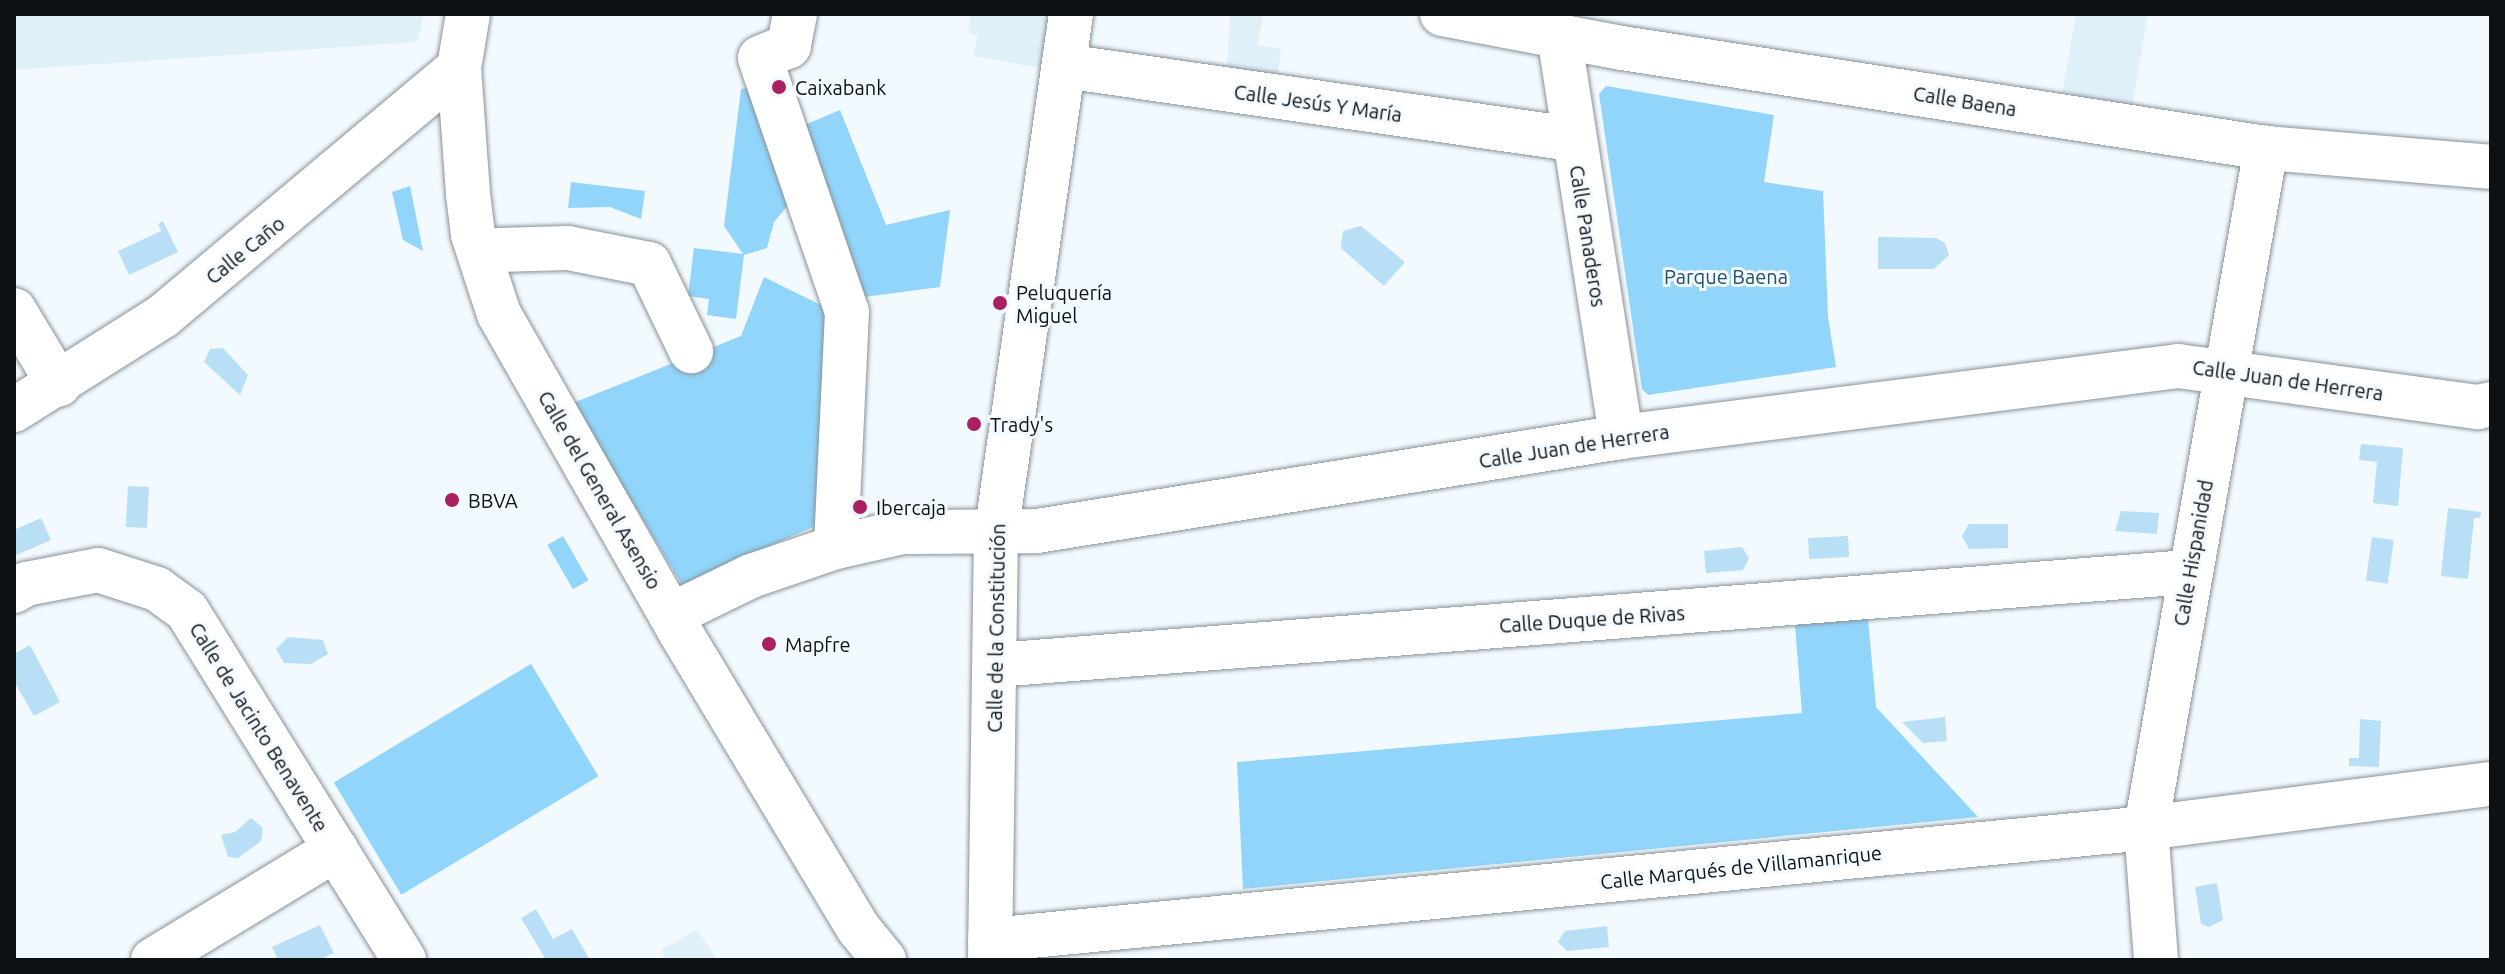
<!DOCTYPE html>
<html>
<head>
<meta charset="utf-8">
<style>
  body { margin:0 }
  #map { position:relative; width:2505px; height:974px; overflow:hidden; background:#f3faff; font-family:Ubuntu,sans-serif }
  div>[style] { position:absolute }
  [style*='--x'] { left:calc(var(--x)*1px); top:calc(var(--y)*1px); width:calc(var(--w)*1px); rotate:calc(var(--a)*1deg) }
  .built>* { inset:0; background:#dff0f9 }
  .green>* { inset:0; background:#91d5fa; transform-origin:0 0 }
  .water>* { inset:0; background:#b8dff5; transform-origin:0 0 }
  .roads { filter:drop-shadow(0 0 2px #899196) drop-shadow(0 0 2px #899196) }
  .minor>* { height:44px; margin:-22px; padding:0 22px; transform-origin:22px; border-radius:22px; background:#fff }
  .major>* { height:44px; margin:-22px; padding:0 22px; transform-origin:22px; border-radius:22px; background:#fff }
  .dots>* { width:22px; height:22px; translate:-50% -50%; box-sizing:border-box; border:4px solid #f3faff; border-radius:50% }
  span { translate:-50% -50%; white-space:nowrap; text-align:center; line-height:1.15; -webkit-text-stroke:6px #f3faff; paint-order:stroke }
  .poi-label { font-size:20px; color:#0e1113 }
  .left { translate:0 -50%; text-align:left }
  .street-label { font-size:20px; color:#0e1113 }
  .park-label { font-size:20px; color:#225067 }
  .frame { position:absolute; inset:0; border:16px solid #0e1113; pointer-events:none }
</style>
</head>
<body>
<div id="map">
  <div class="built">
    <div style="clip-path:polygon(14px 14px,424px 14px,417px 42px,14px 70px)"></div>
    <div style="clip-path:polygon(971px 14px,1054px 14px,1046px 69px,973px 56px,978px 36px,968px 33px)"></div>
    <div style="clip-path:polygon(1230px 14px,1263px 14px,1258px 45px,1281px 49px,1276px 88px,1226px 81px)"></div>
    <div style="clip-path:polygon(2076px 14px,2148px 14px,2133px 104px,2061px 98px)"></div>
    <div style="clip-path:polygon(697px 929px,717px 960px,666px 960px,661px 950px)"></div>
  </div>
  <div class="green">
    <div style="clip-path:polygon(1606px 86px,1774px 115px,1764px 182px,1823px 191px,1828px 317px,1836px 367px,1648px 395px,1642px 389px,1599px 94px)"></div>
    <div style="clip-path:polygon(753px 87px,794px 198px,774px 222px,767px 248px,744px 255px,736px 319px,707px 315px,709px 299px,688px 296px,694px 248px,743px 254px,724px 226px,741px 89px)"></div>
    <div style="clip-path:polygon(840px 110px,886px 225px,950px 210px,940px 287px,857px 298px,795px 129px)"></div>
    <div style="clip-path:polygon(571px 182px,645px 191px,641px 219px,610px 207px,568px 208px)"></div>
    <div style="clip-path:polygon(410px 186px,423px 251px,403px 240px,392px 192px)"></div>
    <div style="clip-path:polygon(764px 277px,841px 315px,831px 519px,682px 585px,573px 403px,741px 336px)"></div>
    <div style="left:563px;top:536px;width:51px;height:18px;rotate:60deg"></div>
    <div style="clip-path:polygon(1868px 618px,1876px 707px,1978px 817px,1243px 889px,1237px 762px,1802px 713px,1795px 625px)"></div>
    <div style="left:531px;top:664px;width:131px;height:230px;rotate:59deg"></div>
  </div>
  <div class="water">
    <div style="clip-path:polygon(163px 221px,178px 252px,129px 275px,118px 251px,161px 231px,158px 224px)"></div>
    <div style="clip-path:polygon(1361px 226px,1405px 262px,1384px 286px,1341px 248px,1343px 231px)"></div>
    <div style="clip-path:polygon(1878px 237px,1936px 238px,1945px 243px,1949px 255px,1934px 269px,1878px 269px)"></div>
    <div style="clip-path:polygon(223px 348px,248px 375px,240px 395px,204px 362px,210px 349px)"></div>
    <div style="clip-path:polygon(2361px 444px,2403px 448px,2398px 506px,2373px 503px,2377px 462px,2359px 460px)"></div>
    <div style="left:128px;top:486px;width:21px;height:41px;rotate:3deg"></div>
    <div style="clip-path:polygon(2448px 508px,2481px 512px,2480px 518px,2474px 518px,2468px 579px,2441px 576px)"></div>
    <div style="clip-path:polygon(2121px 511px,2159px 513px,2157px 534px,2115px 531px)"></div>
    <div style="clip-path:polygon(41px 518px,51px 540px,14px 556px,14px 530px)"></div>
    <div style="clip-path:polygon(1969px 524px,2008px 524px,2008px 548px,1969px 549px,1962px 536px)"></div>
    <div style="left:1848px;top:536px;width:21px;height:40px;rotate:87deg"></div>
    <div style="left:2372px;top:537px;width:22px;height:44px;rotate:8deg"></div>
    <div style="clip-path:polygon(1742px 547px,1749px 558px,1743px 570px,1706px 573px,1704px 551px)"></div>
    <div style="clip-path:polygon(288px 637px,323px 640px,328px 654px,311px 664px,284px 663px,276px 649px)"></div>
    <div style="clip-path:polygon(30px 645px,60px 702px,34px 716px,14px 681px,14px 654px)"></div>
    <div style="clip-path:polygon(1945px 717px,1947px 741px,1923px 743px,1902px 722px)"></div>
    <div style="clip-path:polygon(2360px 719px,2381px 721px,2379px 767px,2349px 766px,2349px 758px,2359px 758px)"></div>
    <div style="clip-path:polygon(251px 818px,263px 828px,261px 841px,238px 858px,228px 857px,221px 835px,235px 832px)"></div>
    <div style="clip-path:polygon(2217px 883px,2223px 920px,2209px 927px,2201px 924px,2195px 887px)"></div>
    <div style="clip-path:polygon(536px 909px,553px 939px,572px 929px,590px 960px,546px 960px,521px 918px)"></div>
    <div style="clip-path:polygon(320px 925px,334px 953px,319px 960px,278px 960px,272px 947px)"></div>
    <div style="clip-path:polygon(1607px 926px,1609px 947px,1567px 951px,1558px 942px,1565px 931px)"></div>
  </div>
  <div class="roads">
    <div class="minor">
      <div style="--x:795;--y:14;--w:33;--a:101"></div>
      <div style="--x:789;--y:46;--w:31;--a:158"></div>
      <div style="--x:760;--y:58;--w:268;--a:71.1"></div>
      <div style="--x:847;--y:312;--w:235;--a:92.7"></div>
      <div style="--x:1442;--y:14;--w:183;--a:10.7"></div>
      <div style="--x:1622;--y:48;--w:652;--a:8.83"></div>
      <div style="--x:2266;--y:148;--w:226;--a:4.8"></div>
      <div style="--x:1559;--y:35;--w:407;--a:81.2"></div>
      <div style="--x:1064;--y:66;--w:513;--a:8.18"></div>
      <div style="--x:498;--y:250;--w:70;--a:-1.6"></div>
      <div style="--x:568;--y:248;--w:83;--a:11.2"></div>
      <div style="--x:649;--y:264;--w:97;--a:64.2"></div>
      <div style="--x:14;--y:310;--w:87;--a:59"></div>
      <div style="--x:14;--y:410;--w:176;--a:-32.2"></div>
      <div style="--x:163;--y:316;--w:386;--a:-40"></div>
      <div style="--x:14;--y:591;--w:14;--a:-30"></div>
      <div style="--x:26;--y:584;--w:73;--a:-11"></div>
      <div style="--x:98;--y:570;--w:62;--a:17.9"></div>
      <div style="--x:157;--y:589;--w:37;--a:36"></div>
      <div style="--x:187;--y:611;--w:411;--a:58.1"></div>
      <div style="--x:671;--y:615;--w:89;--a:-26"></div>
      <div style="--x:751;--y:576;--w:90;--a:-18.8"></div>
      <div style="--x:836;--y:547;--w:68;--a:-12.8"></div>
      <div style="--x:902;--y:532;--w:135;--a:-0.4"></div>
      <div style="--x:1037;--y:531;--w:592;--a:-9.14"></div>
      <div style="--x:1621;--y:437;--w:562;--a:-7.26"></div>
      <div style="--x:2178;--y:366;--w:303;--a:7.8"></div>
      <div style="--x:2478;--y:407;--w:13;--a:-13"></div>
      <div style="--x:996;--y:665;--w:1196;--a:-4.46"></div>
      <div style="--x:990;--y:940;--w:1161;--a:-5.53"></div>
      <div style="--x:2146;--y:828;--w:348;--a:-7.3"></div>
      <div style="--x:153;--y:960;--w:214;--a:-31.2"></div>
      <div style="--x:990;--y:960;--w:425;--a:-89.2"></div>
      <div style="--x:996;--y:535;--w:526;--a:-81.81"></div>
      <div style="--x:2156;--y:960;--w:132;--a:-94.3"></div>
      <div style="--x:2146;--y:828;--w:691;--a:-79.99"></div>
    </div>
    <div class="major">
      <div style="--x:468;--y:14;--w:55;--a:99.5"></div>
      <div style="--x:459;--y:68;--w:126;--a:85.9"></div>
      <div style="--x:468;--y:194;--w:41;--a:83"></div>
      <div style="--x:473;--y:235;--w:83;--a:71.8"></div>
      <div style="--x:499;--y:314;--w:364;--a:60.3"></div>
      <div style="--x:679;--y:630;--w:349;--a:59"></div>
      <div style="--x:859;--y:929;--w:40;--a:51"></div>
    </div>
  </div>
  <div class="dots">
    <div style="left:779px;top:87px;background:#ab2061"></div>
    <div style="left:1000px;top:303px;background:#ab2061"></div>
    <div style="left:974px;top:424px;background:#ab2061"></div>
    <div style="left:452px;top:500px;background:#ab2061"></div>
    <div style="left:860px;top:507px;background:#ab2061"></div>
    <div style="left:769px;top:644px;background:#ab2061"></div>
  </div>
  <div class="poi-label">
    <span class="left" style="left:795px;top:87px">Caixabank</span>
    <span class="left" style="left:1016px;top:304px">Peluquería<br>Miguel</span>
    <span class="left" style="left:990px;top:424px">Trady's</span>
    <span class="left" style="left:468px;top:500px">BBVA</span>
    <span class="left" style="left:876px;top:507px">Ibercaja</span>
    <span class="left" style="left:785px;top:644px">Mapfre</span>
  </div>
  <div class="street-label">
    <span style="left:1965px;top:101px;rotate:9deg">Calle Baena</span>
    <span style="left:1318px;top:103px;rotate:8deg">Calle Jesús Y María</span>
    <span style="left:1588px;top:236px;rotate:81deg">Calle Panaderos</span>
    <span style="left:245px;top:250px;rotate:-39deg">Calle Caño</span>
    <span style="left:2288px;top:380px;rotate:8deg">Calle Juan de Herrera</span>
    <span style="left:1574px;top:446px;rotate:-9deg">Calle Juan de Herrera</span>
    <span style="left:600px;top:490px;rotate:60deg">Calle del General Asensio</span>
    <span style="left:2193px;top:553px;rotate:-80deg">Calle Hispanidad</span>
    <span style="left:1592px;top:619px;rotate:-4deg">Calle Duque de Rivas</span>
    <span style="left:996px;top:628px;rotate:-89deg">Calle de la Constitución</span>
    <span style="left:259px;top:727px;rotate:58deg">Calle de Jacinto Benavente</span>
    <span style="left:1741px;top:867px;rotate:-6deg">Calle Marqués de Villamanrique</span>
  </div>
  <div class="park-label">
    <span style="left:1726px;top:276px">Parque Baena</span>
  </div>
  <div class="frame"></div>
</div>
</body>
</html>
